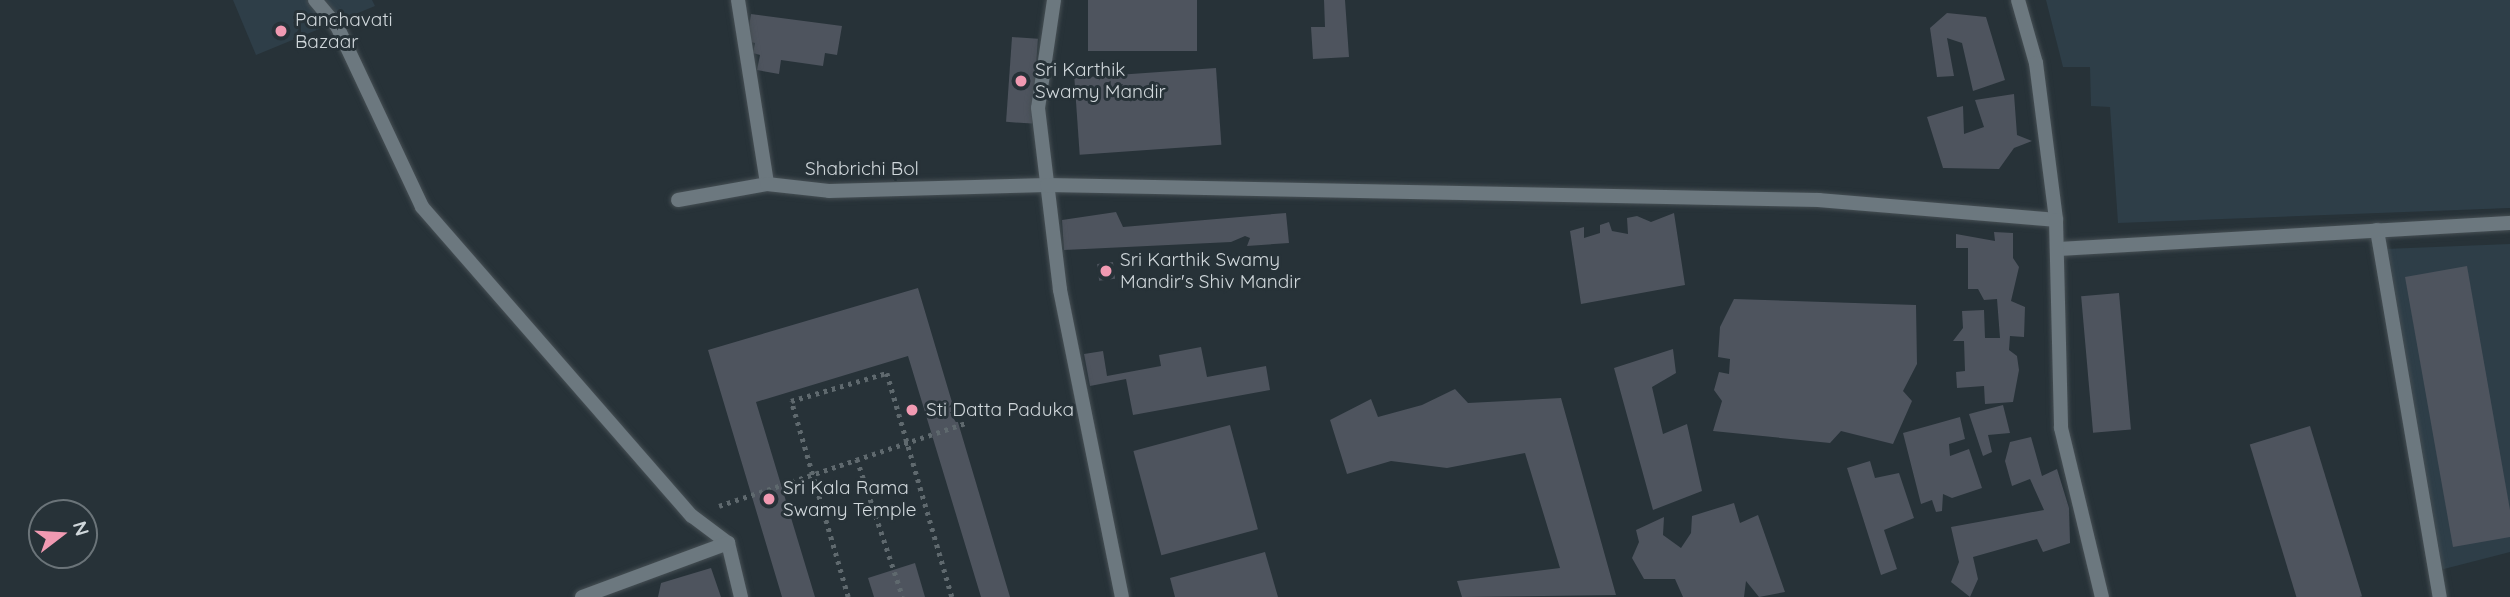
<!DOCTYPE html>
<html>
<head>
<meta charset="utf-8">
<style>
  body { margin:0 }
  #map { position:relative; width:2510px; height:597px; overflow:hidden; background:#273238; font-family:Quicksand,sans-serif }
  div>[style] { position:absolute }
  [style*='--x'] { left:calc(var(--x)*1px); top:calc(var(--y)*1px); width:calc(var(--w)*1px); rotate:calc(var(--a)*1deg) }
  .built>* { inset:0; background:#2e3e48 }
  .building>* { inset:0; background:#4e545e; transform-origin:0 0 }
  .path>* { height:4.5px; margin-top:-2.25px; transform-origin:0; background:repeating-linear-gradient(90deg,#5f696e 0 3.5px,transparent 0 8.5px) }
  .roads { filter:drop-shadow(0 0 2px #464f54) drop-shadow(0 0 2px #464f54) }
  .minor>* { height:14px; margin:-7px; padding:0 7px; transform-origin:7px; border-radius:7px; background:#6c787f }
  .tertiary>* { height:14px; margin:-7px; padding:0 7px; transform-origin:7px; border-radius:7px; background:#6c787f }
  .dots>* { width:19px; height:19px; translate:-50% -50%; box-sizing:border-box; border:4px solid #273238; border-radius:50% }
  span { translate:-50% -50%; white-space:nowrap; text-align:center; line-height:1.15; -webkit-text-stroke:6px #273238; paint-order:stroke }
  .poi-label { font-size:19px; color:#d0d7db }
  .left { translate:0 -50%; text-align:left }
  .street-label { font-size:19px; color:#d0d7db }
  .north { position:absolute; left:28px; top:499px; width:70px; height:70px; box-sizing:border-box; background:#273238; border:2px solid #6b7479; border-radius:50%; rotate:73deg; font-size:19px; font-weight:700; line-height:28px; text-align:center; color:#d0d7db }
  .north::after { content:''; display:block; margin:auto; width:24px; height:32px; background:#f19ab2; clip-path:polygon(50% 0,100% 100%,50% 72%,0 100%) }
</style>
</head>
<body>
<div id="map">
  <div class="built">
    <div style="clip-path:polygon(233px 0,372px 0,375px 6px,256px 55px)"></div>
    <div style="clip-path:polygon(2046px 0,2510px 0,2510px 208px,2118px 223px,2110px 107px,2091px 106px,2090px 67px,2063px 67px)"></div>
    <div style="clip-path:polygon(2510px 244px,2510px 552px,2440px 570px,2385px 249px)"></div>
  </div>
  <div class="building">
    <div style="left:1088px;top:0;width:109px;height:51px"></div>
    <div style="clip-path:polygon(1324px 0,1345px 0,1349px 57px,1313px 59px,1311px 27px,1325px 27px)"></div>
    <div style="clip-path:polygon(1947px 13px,1986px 17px,2005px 80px,1973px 91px,1962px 43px,1947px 38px,1954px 76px,1937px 77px,1930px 28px)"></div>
    <div style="clip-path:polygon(751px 14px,842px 26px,837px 55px,825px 53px,823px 66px,781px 60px,779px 74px,757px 70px,760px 55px,753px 53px,755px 43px,747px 41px)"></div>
    <div style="left:1012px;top:37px;width:26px;height:85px;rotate:4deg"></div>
    <div style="left:1216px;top:68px;width:77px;height:142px;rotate:86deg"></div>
    <div style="clip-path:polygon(2014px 94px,2017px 135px,2032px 141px,2014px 148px,1999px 169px,1943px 168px,1927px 117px,1963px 106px,1964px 134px,1984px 127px,1975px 100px)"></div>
    <div style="clip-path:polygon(1116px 212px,1123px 227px,1286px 213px,1289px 243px,1247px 246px,1250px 238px,1245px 236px,1231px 242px,1064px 250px,1062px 220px)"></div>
    <div style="clip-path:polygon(1674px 213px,1685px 285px,1581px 304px,1570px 231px,1584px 227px,1584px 238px,1600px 233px,1600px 225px,1609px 222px,1612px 231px,1628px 234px,1627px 218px,1637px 216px,1651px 222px)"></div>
    <div style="clip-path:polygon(1994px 232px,2013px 233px,2013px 258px,2019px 267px,2011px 301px,2025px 307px,2024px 337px,2010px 336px,2009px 350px,2017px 356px,2019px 370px,2013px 402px,1985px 404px,1984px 386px,1957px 388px,1956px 372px,1965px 371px,1964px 341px,1953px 341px,1963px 328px,1962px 311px,1984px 310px,1985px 338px,2000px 338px,1997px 299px,1984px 300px,1978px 289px,1968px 289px,1968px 248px,1956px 248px,1956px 234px,1995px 241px)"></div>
    <div style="left:1113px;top:262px;width:17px;height:16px;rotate:83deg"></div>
    <div style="clip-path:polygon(2467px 266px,2510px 510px,2510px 537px,2453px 547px,2405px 277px)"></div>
    <div style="clip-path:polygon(918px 288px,1010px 597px,981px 597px,908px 356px,756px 402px,815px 597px,782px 597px,708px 350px)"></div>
    <div style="left:2119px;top:293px;width:137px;height:38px;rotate:85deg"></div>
    <div style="clip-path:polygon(1734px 299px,1916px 305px,1917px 364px,1903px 391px,1912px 401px,1893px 444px,1841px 431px,1830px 443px,1713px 431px,1722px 401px,1714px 390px,1719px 372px,1729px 374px,1730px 359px,1718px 357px,1720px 327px)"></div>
    <div style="clip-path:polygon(1201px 347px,1207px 377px,1266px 366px,1270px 390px,1133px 415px,1126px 379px,1090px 386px,1084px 354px,1103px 351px,1107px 376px,1161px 366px,1159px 355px)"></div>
    <div style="clip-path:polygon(1673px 349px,1676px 373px,1652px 387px,1663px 434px,1687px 424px,1702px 491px,1653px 510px,1614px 368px)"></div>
    <div style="clip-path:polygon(1455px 389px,1468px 403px,1561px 398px,1616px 595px,1462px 597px,1457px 581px,1560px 568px,1525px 453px,1447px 468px,1391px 461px,1347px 474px,1330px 420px,1371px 399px,1378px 417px,1422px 405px)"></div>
    <div style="clip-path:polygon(2003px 405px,2010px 433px,1988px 435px,1992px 452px,1983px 456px,1969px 414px)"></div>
    <div style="clip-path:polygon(1960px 417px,1965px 439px,1949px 444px,1950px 456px,1969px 449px,1982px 488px,1952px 498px,1943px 494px,1942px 511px,1936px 512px,1932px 500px,1921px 504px,1903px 433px)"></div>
    <div style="left:1230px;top:425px;width:108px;height:100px;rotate:75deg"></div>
    <div style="left:2310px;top:426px;width:178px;height:63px;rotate:73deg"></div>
    <div style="clip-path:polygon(2031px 437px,2042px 476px,2057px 469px,2069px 508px,2070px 543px,2043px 552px,2037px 539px,1973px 557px,1978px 579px,1970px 597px,1951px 582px,1959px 562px,1951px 527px,2044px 510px,2030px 479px,2012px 486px,2005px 461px,2010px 442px)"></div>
    <div style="clip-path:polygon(1870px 461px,1875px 478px,1899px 473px,1914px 518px,1884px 530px,1897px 569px,1881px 575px,1847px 468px)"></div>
    <div style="clip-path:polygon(1734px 503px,1740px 523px,1758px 515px,1785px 592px,1759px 597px,1746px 581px,1744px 597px,1683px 597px,1675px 579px,1644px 579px,1632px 558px,1639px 542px,1636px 530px,1664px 517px,1663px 535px,1681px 548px,1691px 533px,1692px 516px)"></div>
    <div style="clip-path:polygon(1265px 552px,1278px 597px,1175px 597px,1170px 578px)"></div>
    <div style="clip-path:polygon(915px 563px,925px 597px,874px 597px,868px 578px)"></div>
    <div style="clip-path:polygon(711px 568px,721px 597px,658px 597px,661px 583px)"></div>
  </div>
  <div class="path">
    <div style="--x:857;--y:459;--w:145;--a:71.6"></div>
    <div style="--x:719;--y:506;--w:263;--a:-18.6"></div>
    <div style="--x:848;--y:597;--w:204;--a:-106.2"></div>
    <div style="--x:791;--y:401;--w:100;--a:-16.3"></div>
    <div style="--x:887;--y:373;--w:233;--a:73.8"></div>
  </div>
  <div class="roads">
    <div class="minor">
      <div style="--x:315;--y:0;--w:34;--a:50"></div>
      <div style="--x:337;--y:26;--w:200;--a:64.8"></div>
      <div style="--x:422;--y:207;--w:410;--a:48.9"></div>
      <div style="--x:692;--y:516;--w:45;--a:36.9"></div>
      <div style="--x:728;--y:543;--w:56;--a:76.5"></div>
      <div style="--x:738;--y:0;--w:186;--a:81"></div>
      <div style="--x:1054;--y:0;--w:109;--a:98.4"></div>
      <div style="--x:1038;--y:108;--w:183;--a:83.1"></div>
      <div style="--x:1060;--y:290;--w:313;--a:78.6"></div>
      <div style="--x:678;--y:200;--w:90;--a:-10.2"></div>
      <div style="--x:767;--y:184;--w:62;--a:6.4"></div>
      <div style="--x:829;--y:191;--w:218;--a:-1.6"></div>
      <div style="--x:1047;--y:185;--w:772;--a:1.11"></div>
      <div style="--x:1819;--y:200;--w:238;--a:4.8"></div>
      <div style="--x:2377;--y:230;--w:372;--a:80.3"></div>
      <div style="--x:2057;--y:249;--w:454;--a:-3.3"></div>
      <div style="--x:582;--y:597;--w:156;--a:-20.3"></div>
    </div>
    <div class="tertiary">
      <div style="--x:2018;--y:0;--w:66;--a:74.1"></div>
      <div style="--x:2036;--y:63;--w:158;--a:82.7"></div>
      <div style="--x:2056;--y:220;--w:208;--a:88.6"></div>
      <div style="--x:2061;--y:428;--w:174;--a:76.4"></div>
    </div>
  </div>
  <div class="dots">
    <div style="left:281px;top:31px;background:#f19ab2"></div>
    <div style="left:1021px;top:81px;background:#f19ab2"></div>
    <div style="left:1106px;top:271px;background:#f19ab2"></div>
    <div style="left:912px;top:410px;background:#f19ab2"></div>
    <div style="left:769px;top:499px;background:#f19ab2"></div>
  </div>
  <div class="poi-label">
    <span class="left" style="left:295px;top:31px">Panchavati<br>Bazaar</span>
    <span class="left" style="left:1035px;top:81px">Sri Karthik<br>Swamy Mandir</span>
    <span class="left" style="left:1120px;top:271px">Sri Karthik Swamy<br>Mandir's Shiv Mandir</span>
    <span class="left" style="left:926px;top:410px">Sti Datta Paduka</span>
    <span class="left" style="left:783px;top:499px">Sri Kala Rama<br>Swamy Temple</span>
  </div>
  <div class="street-label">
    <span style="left:862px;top:169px">Shabrichi Bol</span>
  </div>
  <div class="north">N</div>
</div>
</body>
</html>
